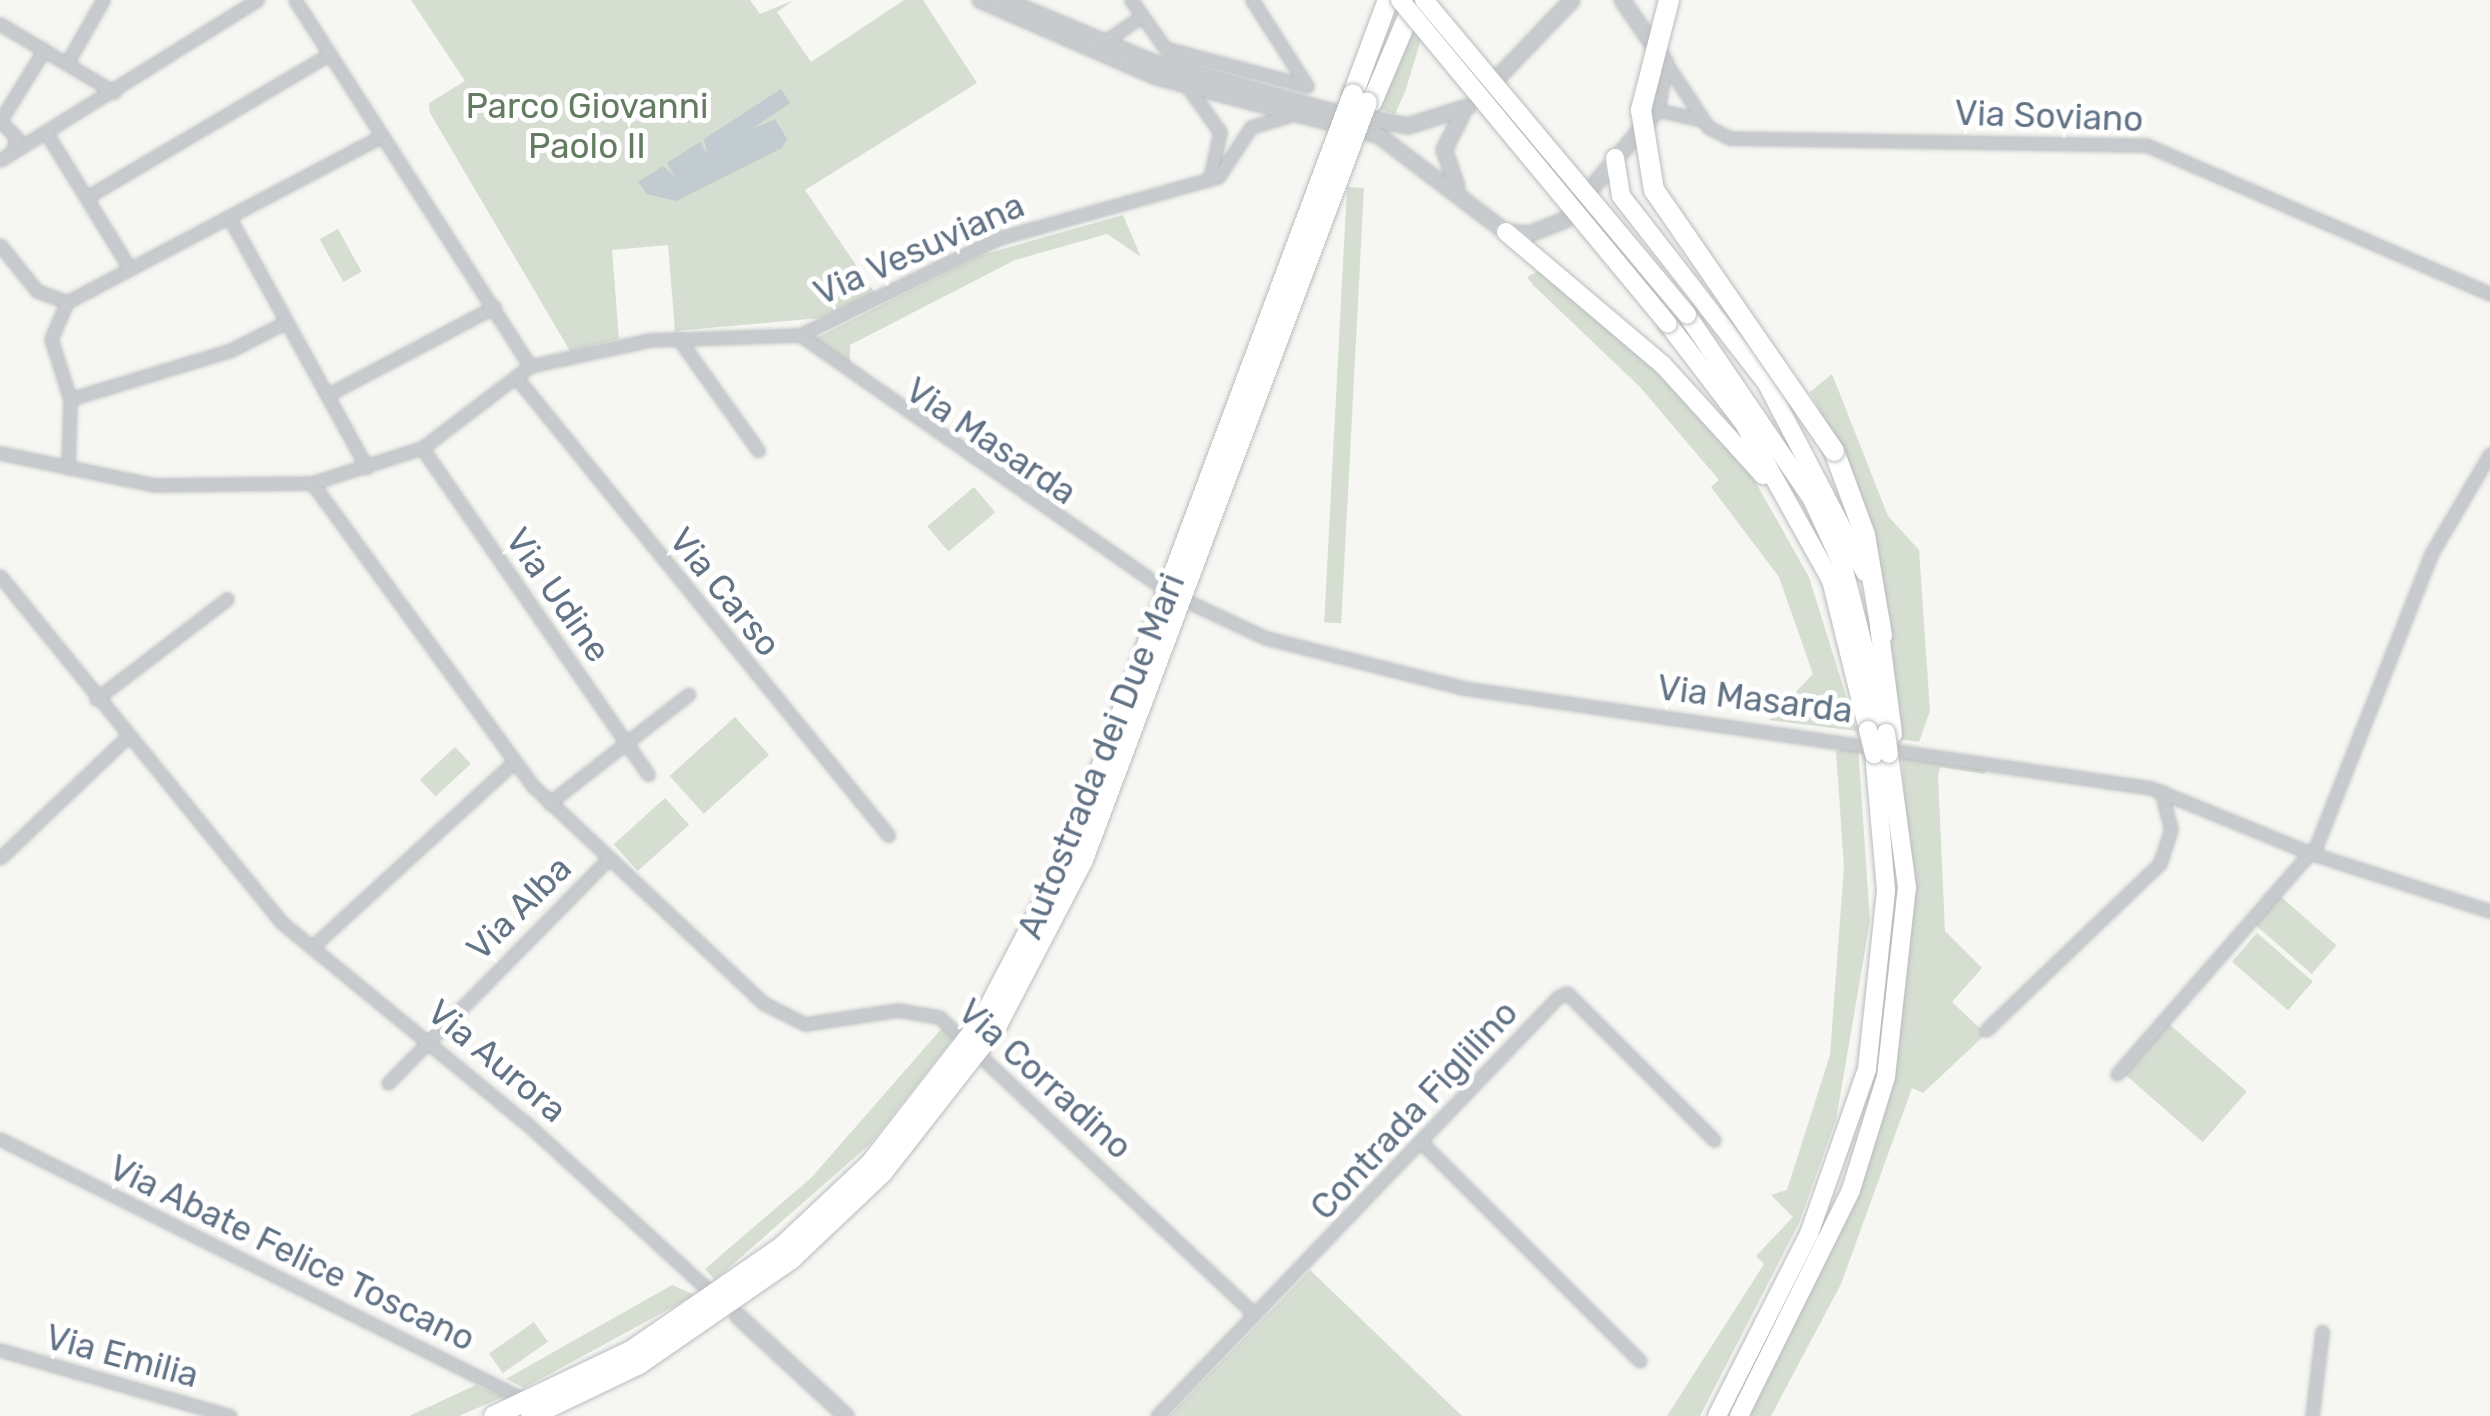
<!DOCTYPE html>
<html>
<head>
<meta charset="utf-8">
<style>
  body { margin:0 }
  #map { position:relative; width:2490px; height:1416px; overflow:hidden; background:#f6f6f2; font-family:Rubik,sans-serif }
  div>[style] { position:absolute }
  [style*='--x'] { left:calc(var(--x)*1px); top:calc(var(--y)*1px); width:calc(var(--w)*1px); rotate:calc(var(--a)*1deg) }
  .green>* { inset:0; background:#d6ded2; transform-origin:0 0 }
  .water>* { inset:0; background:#c1cbd0 }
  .roads { filter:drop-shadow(0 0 2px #b9bcbf) drop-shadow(0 0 2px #b9bcbf) }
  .minor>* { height:11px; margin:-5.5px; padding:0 5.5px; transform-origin:5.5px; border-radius:5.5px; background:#c8cbce }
  .tertiary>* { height:14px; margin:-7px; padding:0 7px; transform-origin:7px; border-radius:7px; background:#c8cbce }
  .trunk>* { height:18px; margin:-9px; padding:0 9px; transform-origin:9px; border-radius:9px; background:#fff }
  .motorway>* { height:20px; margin:-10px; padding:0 10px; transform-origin:10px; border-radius:10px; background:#fff }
  .bridges { filter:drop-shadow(0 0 2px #b9bcbf) drop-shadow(0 0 2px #b9bcbf) }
  .trunk-bridge>* { height:18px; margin:-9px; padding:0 9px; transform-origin:9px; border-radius:9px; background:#fff }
  .motorway-bridge>* { height:20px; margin:-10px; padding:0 10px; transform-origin:10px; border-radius:10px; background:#fff }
  span { translate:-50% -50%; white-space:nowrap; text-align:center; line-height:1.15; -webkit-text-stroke:10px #fff; paint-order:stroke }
  .park-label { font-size:35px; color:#647c61 }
  .street-label { font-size:35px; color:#627386 }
</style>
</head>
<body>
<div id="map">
  <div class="green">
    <div style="clip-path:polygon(411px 0,750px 0,760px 14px,794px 0,777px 12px,811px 62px,904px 0,923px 0,977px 83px,805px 190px,875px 293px,820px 318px,675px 331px,668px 245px,612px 250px,619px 339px,570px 351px,430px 113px,429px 103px,465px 81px)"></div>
    <div style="clip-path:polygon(1418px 0,1433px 0,1405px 92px,1395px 114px,1375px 108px)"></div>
    <div style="left:1347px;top:187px;width:17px;height:436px;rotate:3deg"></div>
    <div style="clip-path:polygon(1123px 215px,1141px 257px,1107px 234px,1015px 260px,850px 345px,850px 368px,814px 339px,982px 255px)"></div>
    <div style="left:338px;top:229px;width:49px;height:21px;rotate:61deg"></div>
    <div style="clip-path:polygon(1542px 269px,1645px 355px,1743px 460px,1809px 577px,1857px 731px,1769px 720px,1813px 674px,1779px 577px,1711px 487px,1719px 480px,1640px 387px,1533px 285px,1527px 277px)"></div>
    <div style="clip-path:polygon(1832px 374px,1888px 516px,1919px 550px,1930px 711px,1919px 742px,1901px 739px,1848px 466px,1810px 392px)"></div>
    <div style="left:974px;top:487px;width:33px;height:61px;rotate:50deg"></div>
    <div style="left:735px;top:717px;width:51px;height:88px;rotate:48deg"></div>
    <div style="clip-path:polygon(1858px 746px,1870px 921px,1836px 1120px,1799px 1223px,1700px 1416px,1667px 1416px,1764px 1264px,1756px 1256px,1793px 1217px,1771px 1195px,1787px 1190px,1830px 1055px,1844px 867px,1836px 751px)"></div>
    <div style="left:455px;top:747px;width:23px;height:48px;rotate:47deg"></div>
    <div style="clip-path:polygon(1902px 754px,1992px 764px,1984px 774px,1940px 767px,1938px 776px,1945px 931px,1982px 968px,1952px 1002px,1986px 1034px,1923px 1093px,1912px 1088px,1841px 1284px,1771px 1416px,1746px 1416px,1886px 1092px,1911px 931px)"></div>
    <div style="left:665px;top:798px;width:36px;height:69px;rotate:48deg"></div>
    <div style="left:2280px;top:896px;width:75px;height:38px;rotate:41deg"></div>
    <div style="left:2257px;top:933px;width:74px;height:38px;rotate:41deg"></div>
    <div style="left:2169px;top:1024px;width:103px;height:67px;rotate:41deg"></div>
    <div style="clip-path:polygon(943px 1027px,955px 1036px,870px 1144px,715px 1280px,705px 1269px,811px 1178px)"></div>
    <div style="clip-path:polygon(1310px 1270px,1462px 1416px,1169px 1416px)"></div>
    <div style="clip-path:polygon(672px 1285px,695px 1295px,524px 1388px,506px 1379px)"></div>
    <div style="left:534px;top:1322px;width:24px;height:55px;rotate:55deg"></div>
    <div style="clip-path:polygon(476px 1385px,503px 1397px,459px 1416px,409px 1416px)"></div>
  </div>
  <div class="water">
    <div style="clip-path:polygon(781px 89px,790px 103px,752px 129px,775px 119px,787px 139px,782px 148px,676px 201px,647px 194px,638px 182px,663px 166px,675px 177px,667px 163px,700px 142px,707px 154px,704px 139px)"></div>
  </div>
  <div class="roads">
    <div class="minor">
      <div style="--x:295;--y:0;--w:435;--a:57.3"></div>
      <div style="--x:1131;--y:0;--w:59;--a:54.7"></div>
      <div style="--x:1165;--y:48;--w:147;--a:15"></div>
      <div style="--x:1307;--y:86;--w:102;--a:-122.6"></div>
      <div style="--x:0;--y:24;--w:133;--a:30.8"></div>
      <div style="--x:1101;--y:44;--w:50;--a:-34.3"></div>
      <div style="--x:1665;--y:62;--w:78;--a:56.5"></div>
      <div style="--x:1708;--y:127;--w:25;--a:27"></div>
      <div style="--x:1730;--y:138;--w:416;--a:1"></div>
      <div style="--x:2146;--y:145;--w:375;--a:23.4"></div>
      <div style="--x:67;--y:63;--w:73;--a:-60.3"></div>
      <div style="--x:1187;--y:86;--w:57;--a:54.3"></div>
      <div style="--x:1220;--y:132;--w:47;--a:102.3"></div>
      <div style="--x:1657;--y:110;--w:46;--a:12.5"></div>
      <div style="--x:0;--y:121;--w:84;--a:-58.2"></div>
      <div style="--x:0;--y:121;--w:23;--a:45"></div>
      <div style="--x:16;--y:137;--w:13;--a:103"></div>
      <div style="--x:47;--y:134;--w:158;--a:58.4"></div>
      <div style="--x:0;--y:160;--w:303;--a:-31.9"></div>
      <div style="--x:87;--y:197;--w:282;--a:-30.5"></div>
      <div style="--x:229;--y:217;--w:286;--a:61.2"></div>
      <div style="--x:0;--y:245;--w:59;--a:51.2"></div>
      <div style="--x:37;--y:291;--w:32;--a:20"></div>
      <div style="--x:800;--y:335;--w:435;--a:34.9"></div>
      <div style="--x:678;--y:338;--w:138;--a:54.5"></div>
      <div style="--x:530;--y:366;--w:122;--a:-12.3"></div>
      <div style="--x:649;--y:340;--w:151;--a:-1.9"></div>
      <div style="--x:800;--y:335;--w:221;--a:-26"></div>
      <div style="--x:999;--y:238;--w:227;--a:-15.6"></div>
      <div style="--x:1218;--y:177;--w:60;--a:-56.6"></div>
      <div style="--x:1251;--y:127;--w:42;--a:-16.7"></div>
      <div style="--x:520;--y:382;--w:584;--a:50.91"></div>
      <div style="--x:327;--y:395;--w:189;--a:-27.8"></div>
      <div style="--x:70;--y:399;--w:168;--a:-16.9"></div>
      <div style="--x:231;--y:350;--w:62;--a:-27"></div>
      <div style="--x:422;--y:448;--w:397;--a:55.3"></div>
      <div style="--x:0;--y:453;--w:158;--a:11.7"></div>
      <div style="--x:155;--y:485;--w:157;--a:-0.7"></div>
      <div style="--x:312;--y:483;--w:115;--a:-17.7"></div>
      <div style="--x:422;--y:448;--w:136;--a:-37.2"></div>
      <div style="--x:68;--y:468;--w:69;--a:-88.3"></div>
      <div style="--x:70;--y:399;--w:63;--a:-107.6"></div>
      <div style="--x:51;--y:339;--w:40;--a:-66.6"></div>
      <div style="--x:67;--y:302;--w:356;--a:-27.8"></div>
      <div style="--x:312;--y:483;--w:375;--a:53.9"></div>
      <div style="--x:533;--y:786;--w:316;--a:43.3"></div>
      <div style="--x:763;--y:1003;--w:47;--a:26.6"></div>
      <div style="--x:805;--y:1024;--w:94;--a:-8.6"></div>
      <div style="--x:898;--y:1010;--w:42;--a:9.7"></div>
      <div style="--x:939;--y:1017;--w:433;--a:43.3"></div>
      <div style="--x:0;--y:576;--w:446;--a:50.9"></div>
      <div style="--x:281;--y:922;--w:317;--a:39.4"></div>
      <div style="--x:526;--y:1123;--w:258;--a:42.5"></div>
      <div style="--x:1191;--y:603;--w:83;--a:25"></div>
      <div style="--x:1266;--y:638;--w:203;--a:14.2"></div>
      <div style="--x:1463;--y:688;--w:695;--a:8.27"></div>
      <div style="--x:2151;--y:788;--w:172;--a:22.2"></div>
      <div style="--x:2310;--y:853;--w:189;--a:17.9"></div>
      <div style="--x:96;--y:699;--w:165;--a:-37.4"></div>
      <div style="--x:549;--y:803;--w:177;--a:-37.9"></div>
      <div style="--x:2313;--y:854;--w:322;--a:-68.5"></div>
      <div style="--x:2431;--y:554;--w:116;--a:-59.5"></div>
      <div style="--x:0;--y:858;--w:175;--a:-43.6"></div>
      <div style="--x:312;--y:947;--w:274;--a:-42.5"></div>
      <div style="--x:1986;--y:1030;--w:241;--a:-43.8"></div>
      <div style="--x:2160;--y:863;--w:36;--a:-72"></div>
      <div style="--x:2171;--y:829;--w:39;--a:-105"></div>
      <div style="--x:2117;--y:1074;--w:293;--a:-48.9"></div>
      <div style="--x:388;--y:1083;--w:315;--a:-45.5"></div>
      <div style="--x:0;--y:1139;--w:591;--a:26.43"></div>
      <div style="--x:1422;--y:1143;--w:308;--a:45"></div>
      <div style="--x:0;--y:1350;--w:239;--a:16"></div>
      <div style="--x:1157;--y:1416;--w:580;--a:-46.26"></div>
      <div style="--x:1558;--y:997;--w:10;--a:-24"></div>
      <div style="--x:1567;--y:993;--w:208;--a:45"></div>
      <div style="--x:2312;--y:1416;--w:85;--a:-83.2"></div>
    </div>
    <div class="tertiary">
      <div style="--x:980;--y:0;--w:193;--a:23.5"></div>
      <div style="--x:1157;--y:77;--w:228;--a:14.7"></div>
      <div style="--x:1378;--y:135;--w:161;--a:37.2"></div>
      <div style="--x:1506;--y:232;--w:23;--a:5"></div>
      <div style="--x:1529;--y:234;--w:39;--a:-21"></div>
      <div style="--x:1565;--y:220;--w:143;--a:-50.1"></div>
      <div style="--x:1657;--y:110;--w:49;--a:-80.5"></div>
      <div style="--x:1665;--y:62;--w:75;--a:-124.7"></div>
      <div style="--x:1004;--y:0;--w:160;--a:22.7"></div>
      <div style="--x:1152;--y:62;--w:184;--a:15.5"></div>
      <div style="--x:1329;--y:111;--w:80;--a:10.8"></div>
      <div style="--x:1408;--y:126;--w:63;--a:-17.6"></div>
      <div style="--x:1486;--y:90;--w:124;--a:-46.3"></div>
      <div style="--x:1457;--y:187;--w:39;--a:-109"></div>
      <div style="--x:1444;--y:150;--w:38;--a:-63"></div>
      <div style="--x:738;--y:1316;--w:147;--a:42.8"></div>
    </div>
    <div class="trunk">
      <div style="--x:1615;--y:158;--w:38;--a:81"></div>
      <div style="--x:1621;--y:196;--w:236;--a:52.1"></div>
      <div style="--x:1766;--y:382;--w:214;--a:62.5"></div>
      <div style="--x:1506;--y:232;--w:206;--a:40.3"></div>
      <div style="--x:1663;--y:365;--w:149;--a:47.7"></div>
      <div style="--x:1687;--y:315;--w:222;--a:55.8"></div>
      <div style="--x:1812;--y:499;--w:74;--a:65.2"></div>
      <div style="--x:1843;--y:566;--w:162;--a:75.7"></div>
      <div style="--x:1668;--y:324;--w:123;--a:52.6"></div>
      <div style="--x:1743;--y:422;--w:181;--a:60.9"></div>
      <div style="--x:1831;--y:580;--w:154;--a:76.1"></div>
      <div style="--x:1879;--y:626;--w:109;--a:82.6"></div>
      <div style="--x:1717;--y:1416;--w:204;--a:-63.2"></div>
      <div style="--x:1809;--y:1234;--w:175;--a:-70.6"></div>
      <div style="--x:1867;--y:1069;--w:180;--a:-83.9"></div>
      <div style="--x:1886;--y:890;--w:137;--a:-95"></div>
      <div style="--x:1739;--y:1416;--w:252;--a:-63.6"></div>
      <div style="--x:1851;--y:1190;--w:118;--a:-72.8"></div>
      <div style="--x:1886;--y:1077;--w:191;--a:-83.7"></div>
      <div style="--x:1907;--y:887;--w:134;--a:-97.7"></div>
    </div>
    <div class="motorway">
      <div style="--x:1353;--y:94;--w:100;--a:-69.6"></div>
      <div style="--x:1372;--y:102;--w:111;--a:-67.1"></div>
      <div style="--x:1834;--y:451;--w:90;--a:69.7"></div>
      <div style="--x:1865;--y:535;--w:102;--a:80.4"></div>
    </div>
  </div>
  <div class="bridges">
    <div class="trunk-bridge">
      <div style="--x:1400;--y:0;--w:420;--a:50.4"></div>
      <div style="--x:1424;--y:0;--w:410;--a:50.1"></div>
      <div style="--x:1868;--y:730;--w:25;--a:76"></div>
      <div style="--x:1886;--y:733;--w:21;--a:82"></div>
    </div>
    <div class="motorway-bridge">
      <div style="--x:1669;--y:0;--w:114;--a:104.3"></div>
      <div style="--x:1641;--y:110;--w:81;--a:80.8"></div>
      <div style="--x:1654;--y:190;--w:317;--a:55.4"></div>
      <div style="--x:494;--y:1416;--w:152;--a:-25.4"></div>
      <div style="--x:631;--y:1351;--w:183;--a:-34.6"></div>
      <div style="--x:782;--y:1247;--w:122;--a:-43.3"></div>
      <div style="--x:871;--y:1163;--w:182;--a:-52.1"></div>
      <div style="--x:983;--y:1019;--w:186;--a:-62.5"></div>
      <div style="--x:1069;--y:854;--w:811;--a:-69.51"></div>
      <div style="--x:531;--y:1416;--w:120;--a:-25.7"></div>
      <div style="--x:639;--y:1364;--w:185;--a:-34.6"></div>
      <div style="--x:791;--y:1259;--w:125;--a:-43.4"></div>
      <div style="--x:882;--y:1173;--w:185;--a:-52"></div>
      <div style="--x:996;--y:1027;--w:188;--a:-62.5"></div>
      <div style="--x:1083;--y:860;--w:809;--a:-69.46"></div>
    </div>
  </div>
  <div class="park-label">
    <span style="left:587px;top:126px">Parco Giovanni<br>Paolo II</span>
  </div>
  <div class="street-label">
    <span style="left:2049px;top:116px;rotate:2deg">Via Soviano</span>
    <span style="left:919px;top:249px;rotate:-24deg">Via Vesuviana</span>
    <span style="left:991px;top:441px;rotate:34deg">Via Masarda</span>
    <span style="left:725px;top:592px;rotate:51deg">Via Carso</span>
    <span style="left:558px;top:595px;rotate:55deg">Via Udine</span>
    <span style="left:1755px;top:699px;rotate:7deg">Via Masarda</span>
    <span style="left:1101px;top:756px;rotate:-68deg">Autostrada dei Due Mari</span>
    <span style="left:519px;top:908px;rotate:-45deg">Via Alba</span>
    <span style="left:497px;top:1061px;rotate:40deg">Via Aurora</span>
    <span style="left:1045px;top:1079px;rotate:42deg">Via Corradino</span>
    <span style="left:1414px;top:1110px;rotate:-47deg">Contrada Figlilino</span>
    <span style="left:292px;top:1253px;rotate:26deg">Via Abate Felice Toscano</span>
    <span style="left:122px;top:1356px;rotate:15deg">Via Emilia</span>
  </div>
</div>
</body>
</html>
